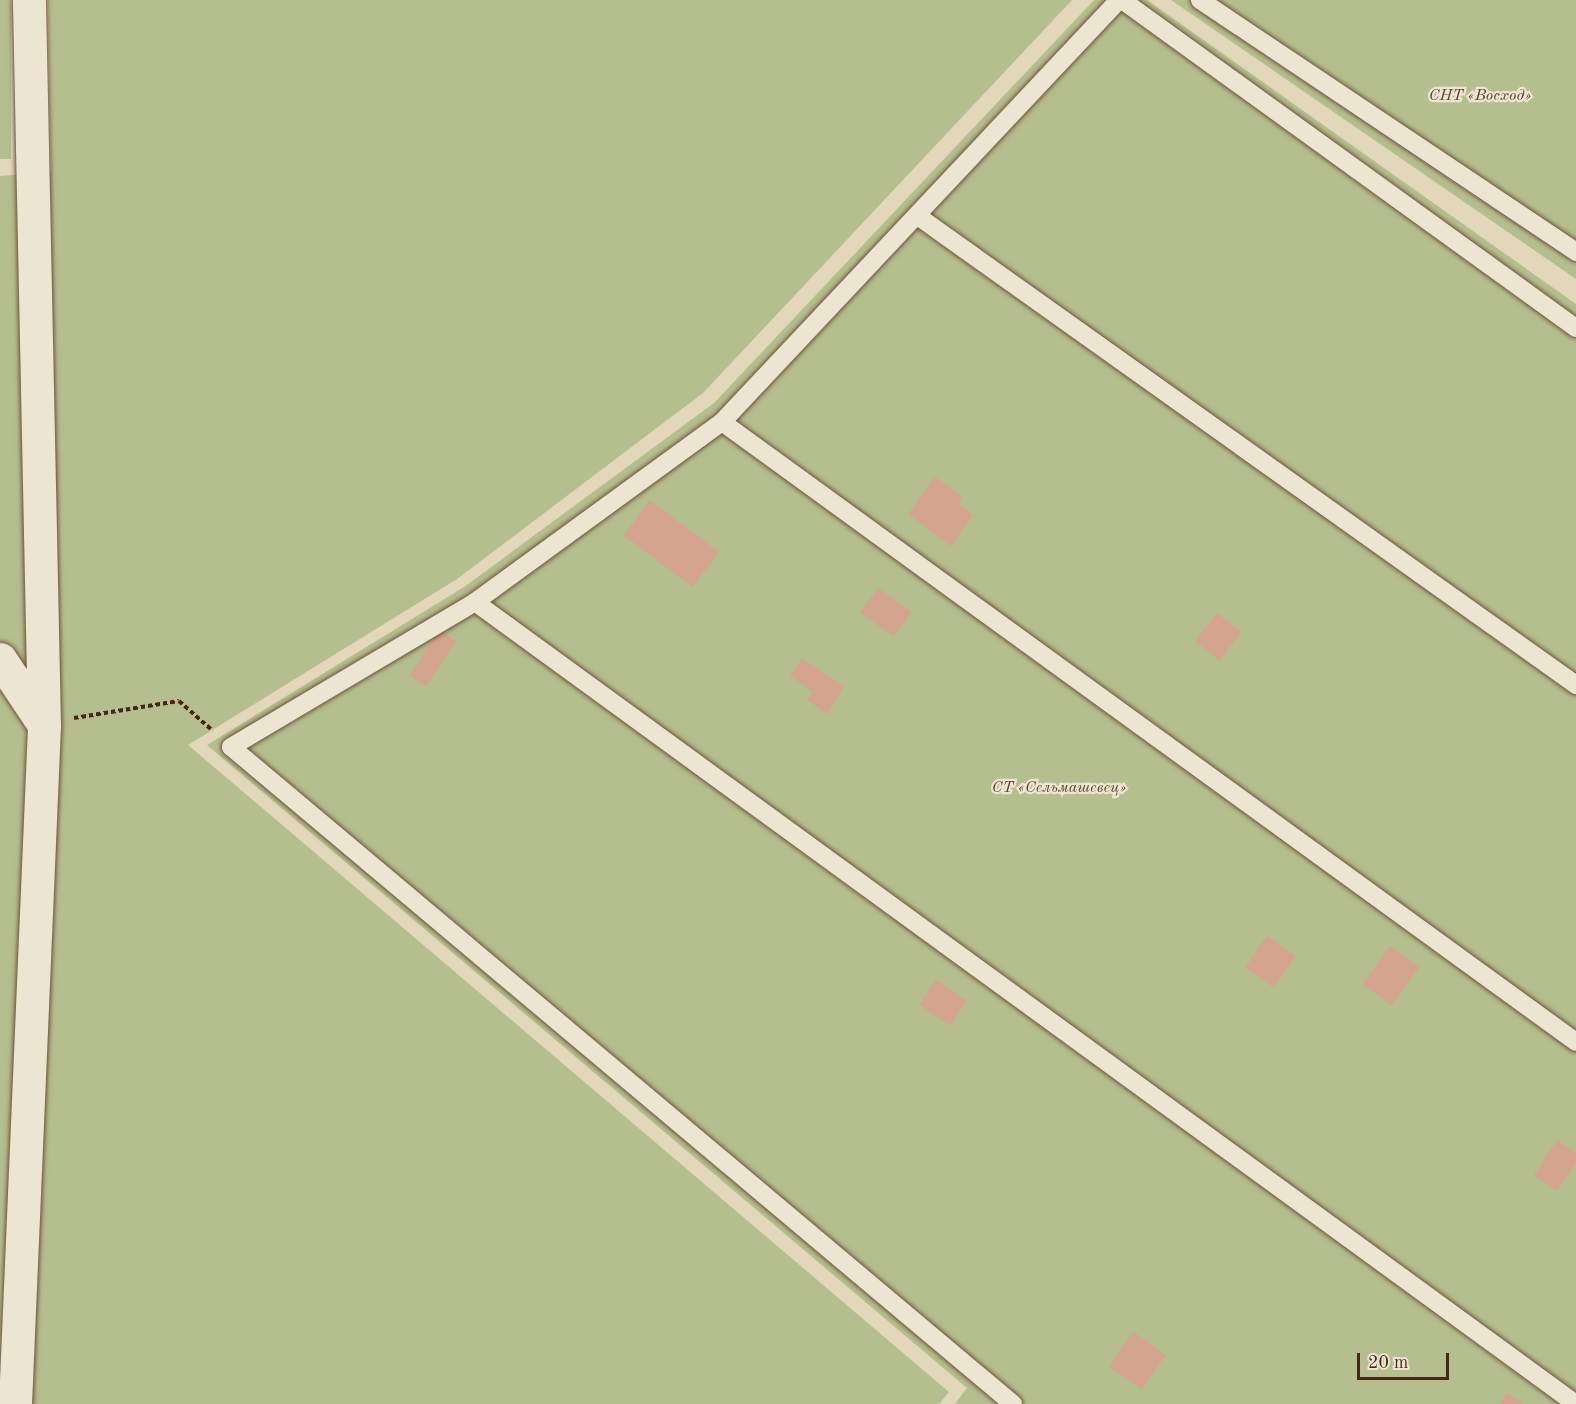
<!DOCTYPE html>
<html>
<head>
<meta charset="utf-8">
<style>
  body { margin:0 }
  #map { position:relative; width:1576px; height:1404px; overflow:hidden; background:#e2d7b9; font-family:"Old Standard TT",serif }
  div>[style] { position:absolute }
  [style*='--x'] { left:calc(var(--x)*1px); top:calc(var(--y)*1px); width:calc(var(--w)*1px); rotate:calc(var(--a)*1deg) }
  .green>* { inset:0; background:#b5be8e; transform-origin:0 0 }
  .building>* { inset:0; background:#d5a48f; transform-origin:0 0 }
  .path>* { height:4px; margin-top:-2px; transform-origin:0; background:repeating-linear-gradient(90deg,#472714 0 4.5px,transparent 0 7.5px) }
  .roads { filter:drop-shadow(0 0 2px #6e533d) drop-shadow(0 0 2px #6e533d) }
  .lane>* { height:18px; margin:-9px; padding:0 9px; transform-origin:9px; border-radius:9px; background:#ece5d2 }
  .street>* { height:33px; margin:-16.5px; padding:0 16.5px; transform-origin:16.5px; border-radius:16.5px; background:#ece5d2 }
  span { translate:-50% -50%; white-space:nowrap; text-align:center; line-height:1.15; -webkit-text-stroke:4.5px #ece5d2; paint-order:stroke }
  .park-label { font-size:16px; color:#5d452c; font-style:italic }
  .scale { position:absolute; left:1357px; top:1353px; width:92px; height:27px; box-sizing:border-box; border:3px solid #472714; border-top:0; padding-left:8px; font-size:18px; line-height:21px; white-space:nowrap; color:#472714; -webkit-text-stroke:4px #ece5d2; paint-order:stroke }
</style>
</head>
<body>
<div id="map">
  <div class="green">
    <div style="left:0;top:0;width:11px;height:159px"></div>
    <div style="clip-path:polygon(48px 0,1072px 0,703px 393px,457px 579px,188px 745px,949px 1392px,939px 1404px,0 1404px,0 176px,51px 172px)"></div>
    <div style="clip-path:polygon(1094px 0,1147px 0,1576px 304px,1576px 1404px,955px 1404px,967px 1388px,207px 745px,464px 587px,714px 403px)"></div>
    <div style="clip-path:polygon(1171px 0,1576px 0,1576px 279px)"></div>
  </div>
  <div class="building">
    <div style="clip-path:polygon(935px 477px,962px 496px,959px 504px,973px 515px,951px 546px,908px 514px)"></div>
    <div style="left:650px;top:500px;width:86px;height:44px;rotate:37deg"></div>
    <div style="left:878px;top:588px;width:41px;height:30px;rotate:36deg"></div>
    <div style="left:1217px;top:613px;width:31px;height:36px;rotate:38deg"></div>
    <div style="left:439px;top:630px;width:20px;height:54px;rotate:33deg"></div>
    <div style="clip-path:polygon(802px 658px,844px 687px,827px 714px,807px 700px,813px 692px,790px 676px)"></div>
    <div style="left:1267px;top:936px;width:35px;height:38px;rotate:35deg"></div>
    <div style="left:1390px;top:946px;width:36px;height:47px;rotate:36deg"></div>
    <div style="left:936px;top:980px;width:37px;height:30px;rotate:34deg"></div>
    <div style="clip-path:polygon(1557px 1140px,1576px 1153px,1576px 1163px,1557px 1191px,1534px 1175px)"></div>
    <div style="left:1133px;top:1332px;width:40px;height:42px;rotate:35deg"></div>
    <div style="clip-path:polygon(1506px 1393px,1524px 1404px,1500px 1404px)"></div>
  </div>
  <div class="path">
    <div style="--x:74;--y:718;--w:106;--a:-9.2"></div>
    <div style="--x:179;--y:701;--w:45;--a:41.4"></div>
  </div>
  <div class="roads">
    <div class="lane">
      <div style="--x:1122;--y:0;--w:560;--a:35.85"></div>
      <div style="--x:1200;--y:0;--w:453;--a:33.8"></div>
      <div style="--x:919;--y:217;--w:807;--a:35.46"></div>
      <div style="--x:722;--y:422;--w:1055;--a:35.98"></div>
      <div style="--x:475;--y:602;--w:1362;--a:36.07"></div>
      <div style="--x:1013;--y:1404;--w:1021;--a:-139.96"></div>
      <div style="--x:231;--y:747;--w:284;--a:-30.7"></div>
      <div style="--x:475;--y:602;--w:306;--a:-36.1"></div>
      <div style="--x:722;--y:422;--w:579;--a:-46.75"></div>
    </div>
    <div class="street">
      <div style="--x:0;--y:659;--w:79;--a:56.3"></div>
      <div style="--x:15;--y:1404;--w:680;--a:-87.55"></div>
      <div style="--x:44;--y:725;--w:725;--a:-91.19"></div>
    </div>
  </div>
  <div class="park-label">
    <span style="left:1480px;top:96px">СНТ «Восход»</span>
    <span style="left:1059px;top:788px">СТ «Сельмашевец»</span>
  </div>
  <div class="scale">20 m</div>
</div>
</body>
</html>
